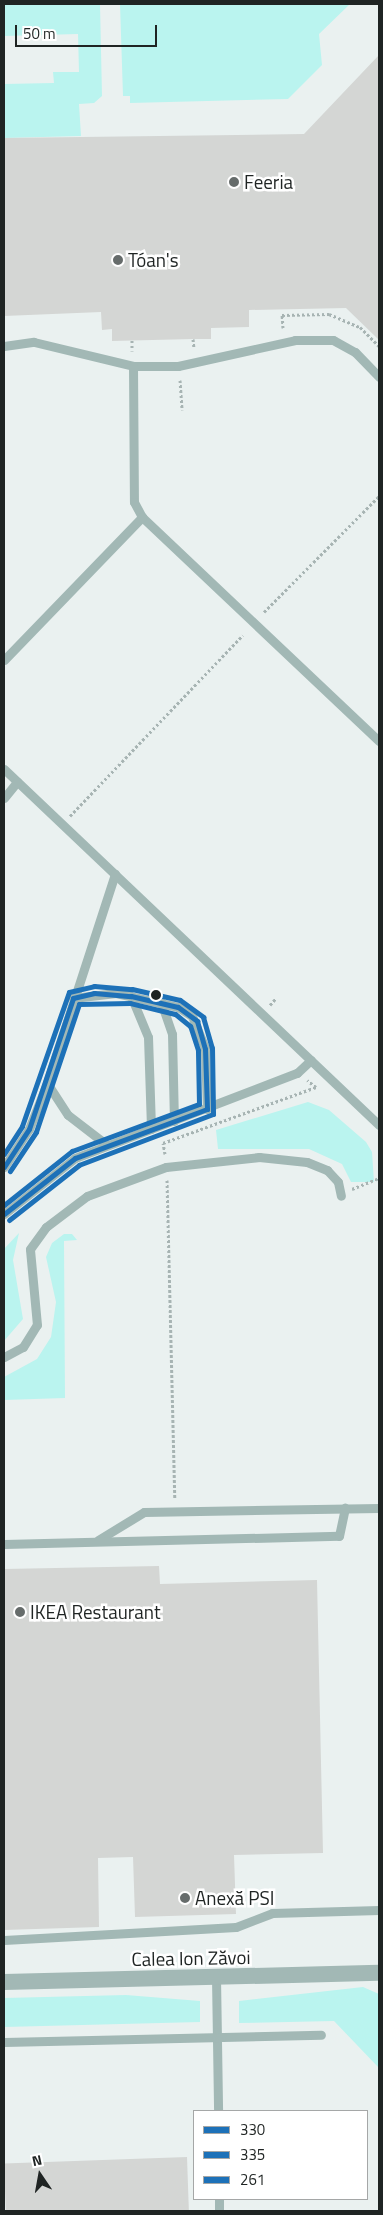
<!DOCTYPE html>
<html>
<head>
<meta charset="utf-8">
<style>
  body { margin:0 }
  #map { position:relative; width:383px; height:2215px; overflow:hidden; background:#eaf1f0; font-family:"Titillium Web",sans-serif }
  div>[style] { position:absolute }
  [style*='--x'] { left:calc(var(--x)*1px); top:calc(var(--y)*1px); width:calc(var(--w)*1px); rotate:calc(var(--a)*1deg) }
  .green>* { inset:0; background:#baf4ef }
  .building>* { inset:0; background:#d4d6d4; transform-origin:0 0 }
  .path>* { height:3px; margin-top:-1.5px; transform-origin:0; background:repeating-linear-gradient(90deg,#a7b4b3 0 2.5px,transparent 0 5px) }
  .service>* { height:9px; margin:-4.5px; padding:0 4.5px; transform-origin:4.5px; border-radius:4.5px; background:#a2b8b5 }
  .minor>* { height:16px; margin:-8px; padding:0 8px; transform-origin:8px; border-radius:8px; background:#a2b8b5 }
  .bus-1>* { height:5px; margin:-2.5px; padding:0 2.5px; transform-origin:2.5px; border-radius:2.5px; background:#1d71b8 }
  .bus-2>* { height:5px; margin:-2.5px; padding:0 2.5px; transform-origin:2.5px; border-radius:2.5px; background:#1d71b8 }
  .bus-3>* { height:5px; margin:-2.5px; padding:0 2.5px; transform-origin:2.5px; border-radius:2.5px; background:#1d71b8 }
  .dots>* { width:14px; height:14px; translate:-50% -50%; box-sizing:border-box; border:2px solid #fff; border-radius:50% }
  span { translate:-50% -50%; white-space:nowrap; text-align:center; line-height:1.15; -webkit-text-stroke:5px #fff; paint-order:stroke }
  .poi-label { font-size:19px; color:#1f2423 }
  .left { translate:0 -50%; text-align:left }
  .street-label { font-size:19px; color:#1f2423 }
  .frame { position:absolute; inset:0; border:5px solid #1f2423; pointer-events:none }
  .legend { position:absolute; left:193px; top:2110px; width:175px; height:90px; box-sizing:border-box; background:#fff; border:1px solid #a5a7a7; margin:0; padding:6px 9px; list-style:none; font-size:15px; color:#1f2423 }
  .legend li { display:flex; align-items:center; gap:10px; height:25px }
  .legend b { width:25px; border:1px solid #a5a7a7 }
  .north { position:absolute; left:15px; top:2150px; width:50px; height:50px; -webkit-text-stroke:4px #fff; paint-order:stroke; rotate:348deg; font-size:14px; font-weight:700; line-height:20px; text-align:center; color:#1f2423 }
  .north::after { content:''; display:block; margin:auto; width:18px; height:22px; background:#1f2423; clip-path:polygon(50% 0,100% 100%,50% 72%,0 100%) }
  .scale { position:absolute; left:15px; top:25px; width:142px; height:22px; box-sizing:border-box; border:2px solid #1f2423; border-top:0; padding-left:6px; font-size:15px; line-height:18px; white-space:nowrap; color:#1f2423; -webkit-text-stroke:4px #fff; paint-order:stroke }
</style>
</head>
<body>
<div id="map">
  <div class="green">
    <div style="clip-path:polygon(4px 4px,100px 4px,102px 96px,94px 103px,79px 104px,81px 136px,4px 138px,4px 84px,54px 83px,53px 72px,79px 72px,78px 34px,4px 36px)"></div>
    <div style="clip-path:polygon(120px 4px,350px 4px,319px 34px,322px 65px,288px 99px,130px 103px,130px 96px,123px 96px)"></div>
    <div style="clip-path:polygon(308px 1102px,329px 1110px,366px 1142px,372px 1152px,374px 1182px,351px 1182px,342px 1164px,309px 1149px,218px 1149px,216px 1130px)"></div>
    <div style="clip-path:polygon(19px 1233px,13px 1260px,23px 1319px,4px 1341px,4px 1249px)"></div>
    <div style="clip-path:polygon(64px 1234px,72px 1234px,77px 1240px,64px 1241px,65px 1398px,4px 1400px,4px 1377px,37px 1359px,51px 1337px,56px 1302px,46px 1257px,52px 1243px)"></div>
    <div style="clip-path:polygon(363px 1987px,379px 1994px,379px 2068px,334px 2021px,239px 2023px,239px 2001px)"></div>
    <div style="clip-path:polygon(126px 1995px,200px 2001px,200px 2022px,4px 2027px,4px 1998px)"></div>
  </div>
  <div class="building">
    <div style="clip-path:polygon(379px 55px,379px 340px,346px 308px,249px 310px,249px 327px,211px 328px,211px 339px,193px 339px,112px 341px,112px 329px,102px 330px,101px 312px,4px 316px,4px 138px,304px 134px)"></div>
    <div style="clip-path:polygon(159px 1566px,160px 1584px,317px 1580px,323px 1853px,234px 1855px,236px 1914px,135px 1917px,133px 1857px,98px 1858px,99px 1927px,4px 1930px,4px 1569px)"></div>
    <div style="left:187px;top:2157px;width:54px;height:183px;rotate:88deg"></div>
  </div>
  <div class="path">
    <div style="--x:283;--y:328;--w:13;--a:-94"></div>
    <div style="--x:282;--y:315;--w:47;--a:-1.2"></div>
    <div style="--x:329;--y:314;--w:34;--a:23"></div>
    <div style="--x:360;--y:327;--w:27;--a:45"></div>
    <div style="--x:193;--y:339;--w:9;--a:84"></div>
    <div style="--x:132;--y:340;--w:11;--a:90"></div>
    <div style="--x:180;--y:380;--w:30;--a:86"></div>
    <div style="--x:264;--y:612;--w:163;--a:-45.2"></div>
    <div style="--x:70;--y:816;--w:250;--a:-46.3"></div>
    <div style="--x:270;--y:1005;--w:9;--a:-49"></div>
    <div style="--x:165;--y:1154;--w:11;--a:-100"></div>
    <div style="--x:163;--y:1143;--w:163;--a:-20.1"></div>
    <div style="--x:316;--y:1087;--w:11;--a:-142"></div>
    <div style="--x:167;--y:1180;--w:318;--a:88.6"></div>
    <div style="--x:352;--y:1189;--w:29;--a:-22"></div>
  </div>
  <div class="service">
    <div style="--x:4;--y:346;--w:30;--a:-8"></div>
    <div style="--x:34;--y:342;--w:102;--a:13.6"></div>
    <div style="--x:133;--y:366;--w:45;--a:0"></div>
    <div style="--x:178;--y:366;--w:120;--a:-12.5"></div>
    <div style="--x:295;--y:340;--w:38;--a:0"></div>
    <div style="--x:333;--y:340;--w:25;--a:29"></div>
    <div style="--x:355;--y:352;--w:35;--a:46"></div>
    <div style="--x:133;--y:366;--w:136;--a:89.6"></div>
    <div style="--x:134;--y:502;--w:17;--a:62"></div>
    <div style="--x:142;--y:517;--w:326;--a:43.4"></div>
    <div style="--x:4;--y:660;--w:199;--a:-46"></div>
    <div style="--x:4;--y:769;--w:517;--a:43.51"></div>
    <div style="--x:4;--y:798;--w:21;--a:-51"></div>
    <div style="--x:131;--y:996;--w:44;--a:67.5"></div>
    <div style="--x:148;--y:1037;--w:92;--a:88.1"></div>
    <div style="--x:73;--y:998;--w:43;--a:-6.6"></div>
    <div style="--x:116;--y:993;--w:64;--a:12.7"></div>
    <div style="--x:178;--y:1007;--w:17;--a:33"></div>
    <div style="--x:192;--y:1016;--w:35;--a:68"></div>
    <div style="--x:205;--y:1049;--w:60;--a:88.1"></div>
    <div style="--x:161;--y:1002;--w:34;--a:71"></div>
    <div style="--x:172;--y:1034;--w:87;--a:88.7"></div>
    <div style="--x:47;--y:1083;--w:38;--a:57"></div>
    <div style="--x:68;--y:1115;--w:49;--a:37.6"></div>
    <div style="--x:4;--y:1167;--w:45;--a:-56.7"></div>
    <div style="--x:29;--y:1129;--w:49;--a:-68.6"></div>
    <div style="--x:47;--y:1083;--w:220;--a:-72"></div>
    <div style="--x:4;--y:1214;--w:90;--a:-38.3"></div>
    <div style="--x:75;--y:1158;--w:238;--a:-21"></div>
    <div style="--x:297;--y:1073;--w:19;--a:-43"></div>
    <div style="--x:4;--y:1357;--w:21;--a:-28"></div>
    <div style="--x:23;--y:1347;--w:26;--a:-58"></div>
    <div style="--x:37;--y:1325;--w:76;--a:-95.3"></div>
    <div style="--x:30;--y:1249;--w:27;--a:-54"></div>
    <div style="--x:46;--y:1227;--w:51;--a:-37.1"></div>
    <div style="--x:87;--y:1196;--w:84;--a:-20.2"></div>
    <div style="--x:166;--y:1167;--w:94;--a:-6.1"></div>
    <div style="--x:259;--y:1157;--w:48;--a:5.9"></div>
    <div style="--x:307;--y:1162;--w:22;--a:22"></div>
    <div style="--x:327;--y:1170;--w:16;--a:47"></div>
    <div style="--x:338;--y:1182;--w:14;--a:78"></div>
    <div style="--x:98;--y:1540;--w:54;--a:-31.3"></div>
    <div style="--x:144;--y:1512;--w:235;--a:-1"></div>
    <div style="--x:4;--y:1544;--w:335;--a:-1.4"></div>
    <div style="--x:339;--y:1536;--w:29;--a:-78"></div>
    <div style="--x:4;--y:1940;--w:232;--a:-3.2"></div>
    <div style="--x:236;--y:1927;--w:39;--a:-21"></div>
    <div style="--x:272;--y:1913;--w:107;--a:-1.6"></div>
    <div style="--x:216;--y:1977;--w:134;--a:89.1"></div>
    <div style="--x:4;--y:2042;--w:317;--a:-1.3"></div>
    <div style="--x:219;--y:2199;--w:12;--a:90"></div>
  </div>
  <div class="minor">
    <div style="--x:4;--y:1982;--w:375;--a:-1.4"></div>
  </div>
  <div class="bus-1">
    <div style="--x:4;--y:1167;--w:45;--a:-56.7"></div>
    <div style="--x:29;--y:1129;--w:138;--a:-71.4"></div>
    <div style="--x:73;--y:998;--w:22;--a:-13"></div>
    <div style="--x:94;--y:993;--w:37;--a:5"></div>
    <div style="--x:131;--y:996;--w:48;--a:13.2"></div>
    <div style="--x:178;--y:1007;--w:24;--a:36"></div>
    <div style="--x:197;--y:1021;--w:29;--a:74"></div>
    <div style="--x:205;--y:1049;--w:60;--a:88.1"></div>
    <div style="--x:207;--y:1109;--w:141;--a:159.6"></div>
    <div style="--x:75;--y:1158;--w:90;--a:141.7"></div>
  </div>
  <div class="bus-2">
    <div style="--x:4;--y:1205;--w:87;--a:-38.5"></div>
    <div style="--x:72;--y:1151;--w:135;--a:-20.3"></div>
    <div style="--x:199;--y:1104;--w:54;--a:-91.1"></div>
    <div style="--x:198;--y:1050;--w:25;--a:-108"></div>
    <div style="--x:190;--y:1026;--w:19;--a:-141"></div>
    <div style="--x:175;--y:1014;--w:46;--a:-166.3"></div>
    <div style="--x:130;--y:1003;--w:51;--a:178.9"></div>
    <div style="--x:79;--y:1004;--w:135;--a:108.6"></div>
    <div style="--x:36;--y:1132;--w:47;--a:123.7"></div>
  </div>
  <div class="bus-3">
    <div style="--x:4;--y:1154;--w:33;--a:-57"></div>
    <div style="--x:22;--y:1126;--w:142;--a:-70.7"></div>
    <div style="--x:69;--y:992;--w:26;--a:-13"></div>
    <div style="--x:94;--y:986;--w:38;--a:5"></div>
    <div style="--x:132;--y:989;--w:49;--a:12.9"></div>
    <div style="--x:180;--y:1000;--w:29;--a:36"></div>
    <div style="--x:203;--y:1017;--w:32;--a:74"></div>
    <div style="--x:212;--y:1048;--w:66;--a:89.1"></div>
    <div style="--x:213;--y:1114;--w:143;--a:159.2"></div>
    <div style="--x:79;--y:1165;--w:89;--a:141.8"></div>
  </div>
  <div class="dots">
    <div style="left:234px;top:182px;background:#666c6b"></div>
    <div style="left:118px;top:260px;background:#666c6b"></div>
    <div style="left:156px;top:995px;background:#1f2423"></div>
    <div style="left:20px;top:1612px;background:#666c6b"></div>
    <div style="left:185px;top:1898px;background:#666c6b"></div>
  </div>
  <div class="poi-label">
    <span class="left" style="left:244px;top:182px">Feeria</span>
    <span class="left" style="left:128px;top:260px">Tóan's</span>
    <span class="left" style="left:30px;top:1612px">IKEA Restaurant</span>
    <span class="left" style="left:195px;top:1898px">Anexă PSI</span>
  </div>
  <div class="street-label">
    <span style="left:191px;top:1958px;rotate:-1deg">Calea Ion Zăvoi</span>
  </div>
  <div class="frame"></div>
  <ul class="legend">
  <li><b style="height:6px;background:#1d71b8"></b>330</li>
  <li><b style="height:6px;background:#1d71b8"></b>335</li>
  <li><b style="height:6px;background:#1d71b8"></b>261</li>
  </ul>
  <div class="north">N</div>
  <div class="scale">50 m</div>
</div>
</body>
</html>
